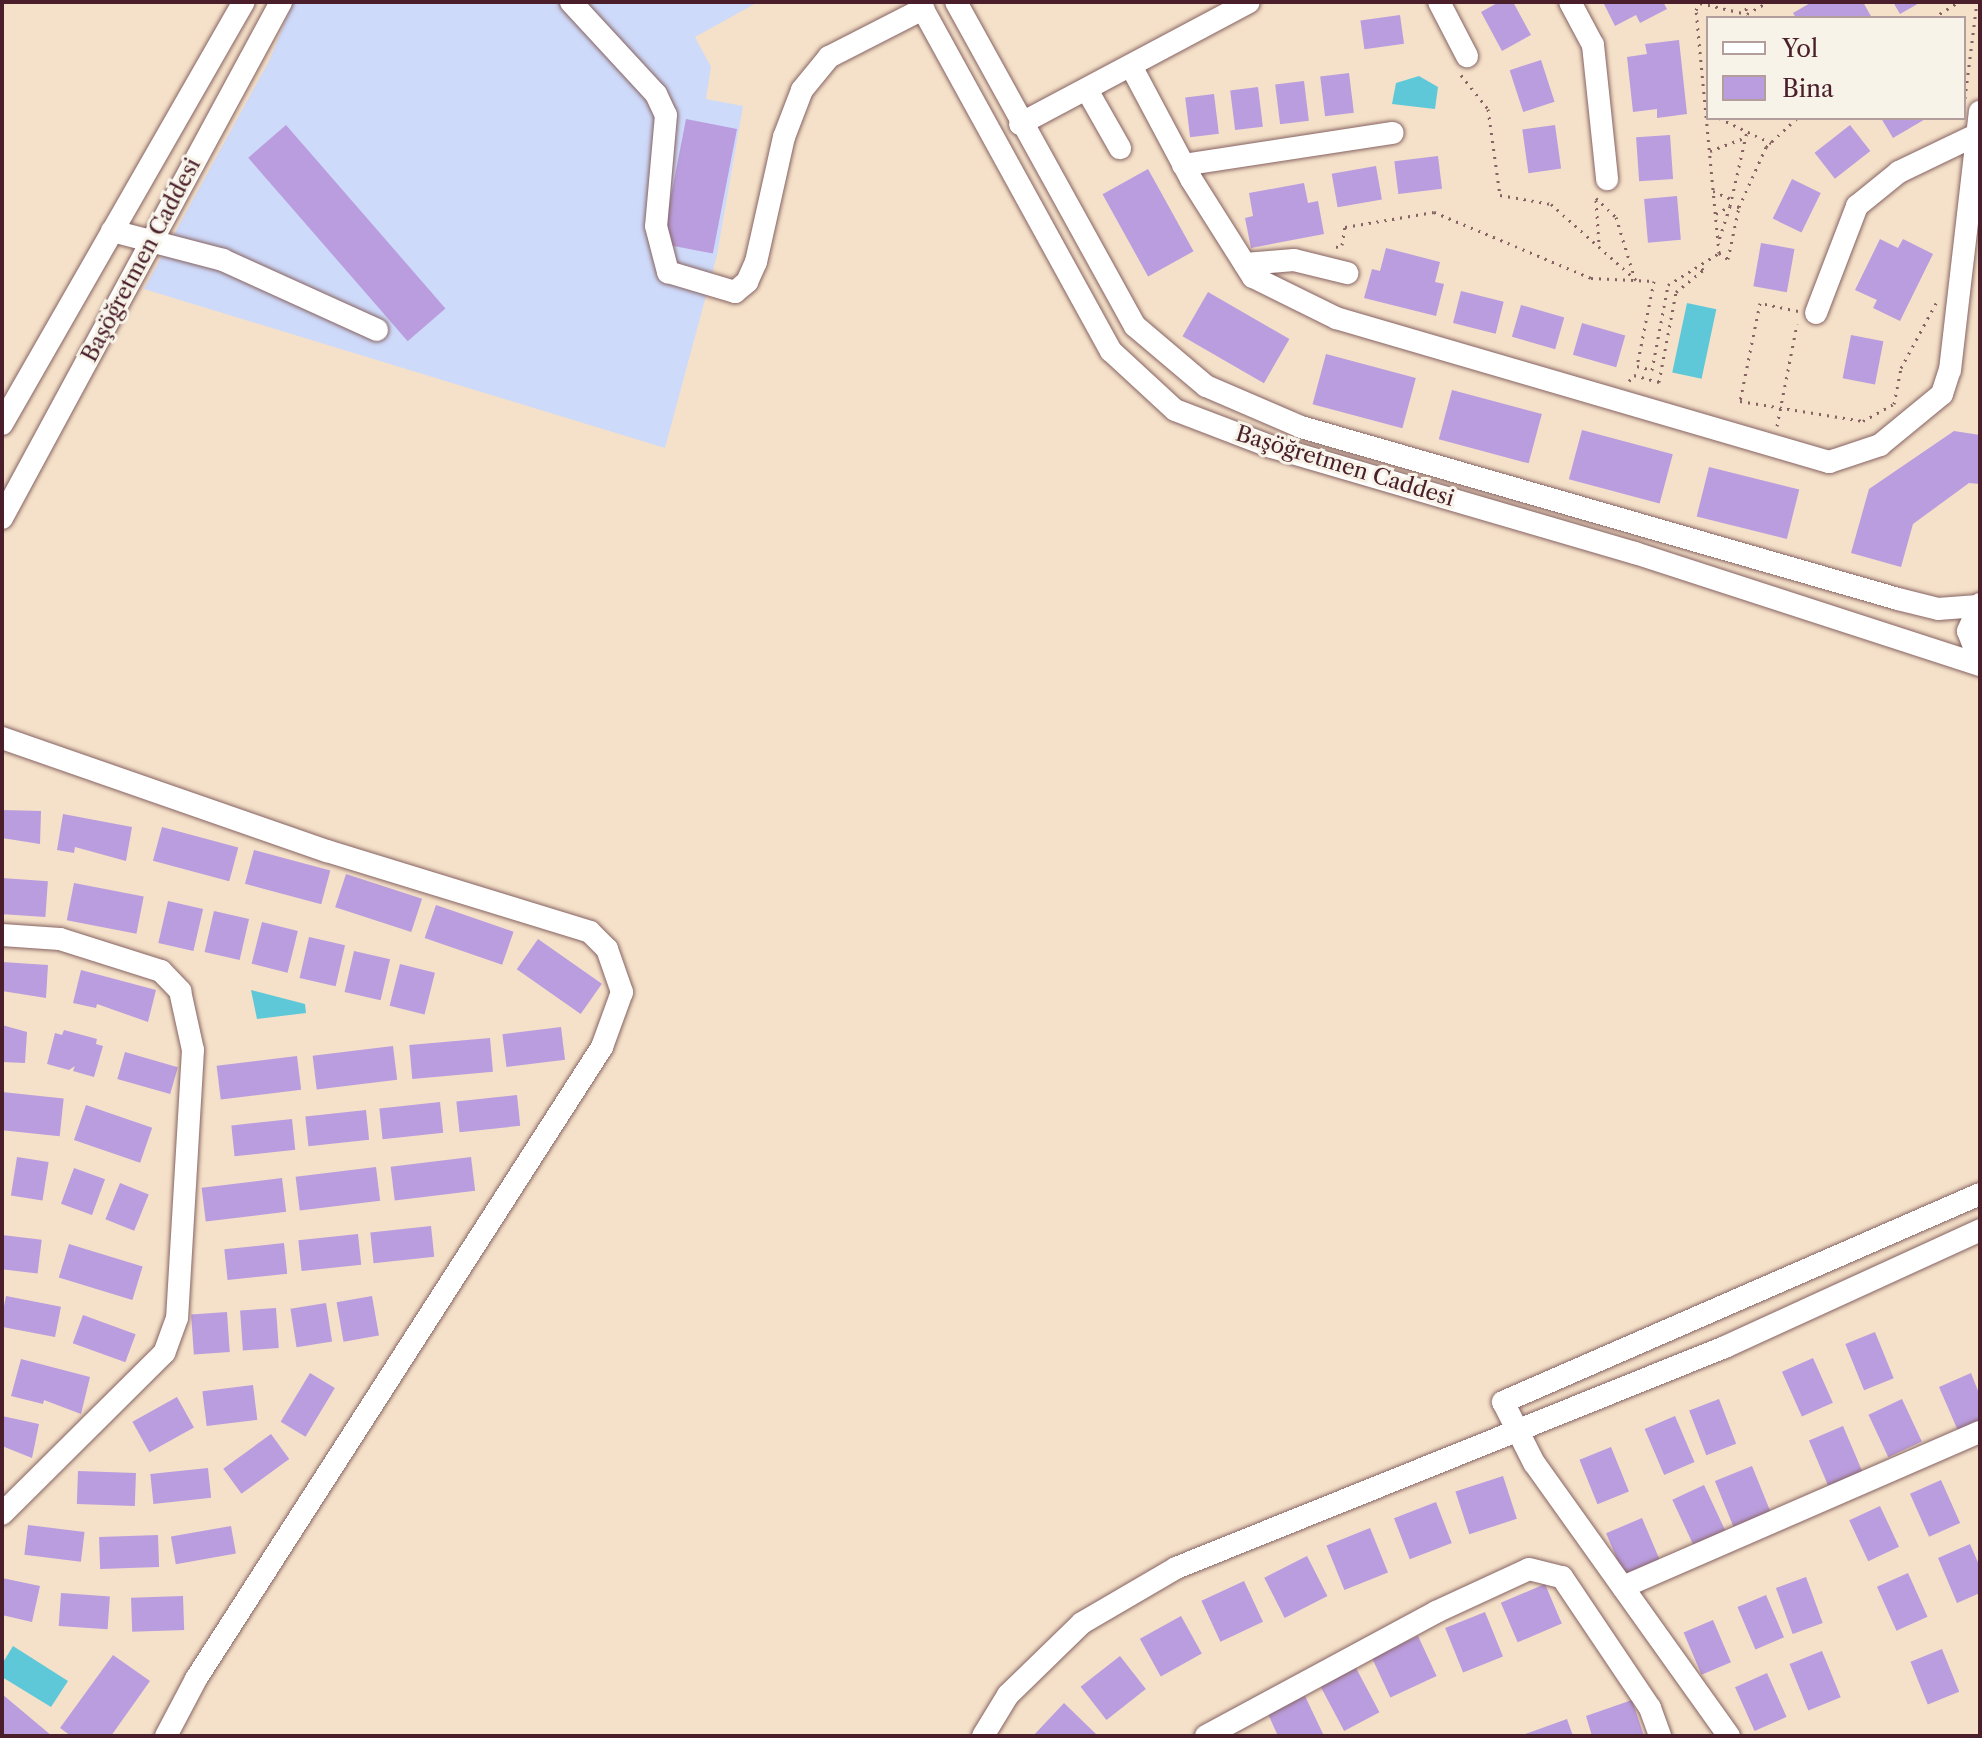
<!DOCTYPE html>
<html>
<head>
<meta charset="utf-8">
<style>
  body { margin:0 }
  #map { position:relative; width:1982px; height:1738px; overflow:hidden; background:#f5e1c9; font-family:"Libre Caslon Text",serif }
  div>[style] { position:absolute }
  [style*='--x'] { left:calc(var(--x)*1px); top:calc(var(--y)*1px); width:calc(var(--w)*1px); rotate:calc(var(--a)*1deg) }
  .built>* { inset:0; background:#cedafa }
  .water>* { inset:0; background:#5ec8d9; transform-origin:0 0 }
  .building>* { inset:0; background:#ba9dde; transform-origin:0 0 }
  .path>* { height:3px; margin-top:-1.5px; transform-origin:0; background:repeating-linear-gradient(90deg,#866362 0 2px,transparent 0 8px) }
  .roads { filter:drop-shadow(0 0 2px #866362) drop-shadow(0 0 2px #866362) }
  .minor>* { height:22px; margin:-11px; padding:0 11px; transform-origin:11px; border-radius:11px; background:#fff }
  span { translate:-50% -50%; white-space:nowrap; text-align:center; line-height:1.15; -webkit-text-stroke:6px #f7f3e8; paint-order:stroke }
  .street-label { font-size:22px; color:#4a1f2b }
  .frame { position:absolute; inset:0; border:4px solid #4a1f2b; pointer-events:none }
  .legend { position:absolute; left:1706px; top:16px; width:260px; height:104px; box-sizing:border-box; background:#f7f3e8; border:2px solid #b29e9c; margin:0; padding:10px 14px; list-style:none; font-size:24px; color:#4a1f2b }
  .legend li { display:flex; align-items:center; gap:16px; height:40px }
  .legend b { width:40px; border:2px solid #b29e9c }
</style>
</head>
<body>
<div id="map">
  <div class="built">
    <div style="clip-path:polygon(293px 2px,758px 2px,695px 37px,711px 67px,706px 99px,743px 106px,717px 255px,665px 448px,144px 289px,270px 59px)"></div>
  </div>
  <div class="water">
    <div style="clip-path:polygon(1419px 76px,1438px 87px,1435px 109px,1392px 104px,1396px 83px)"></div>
    <div style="left:1687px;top:303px;width:30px;height:71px;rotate:12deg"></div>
    <div style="clip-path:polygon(251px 990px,305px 1004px,306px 1013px,257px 1019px)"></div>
    <div style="clip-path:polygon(13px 1646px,68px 1681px,51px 1707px,2px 1677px,2px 1664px)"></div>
  </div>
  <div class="building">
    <div style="clip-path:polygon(1499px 2px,1513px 2px,1531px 35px,1502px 51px,1481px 12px)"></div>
    <div style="clip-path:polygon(1603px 2px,1663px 2px,1667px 9px,1640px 23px,1636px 15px,1615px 26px)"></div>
    <div style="clip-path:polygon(1812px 2px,1863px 2px,1872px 18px,1796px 18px,1793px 13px)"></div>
    <div style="clip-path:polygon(1893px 2px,1921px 2px,1900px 14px)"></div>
    <div style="left:1400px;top:15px;width:29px;height:40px;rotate:82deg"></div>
    <div style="clip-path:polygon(1679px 40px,1687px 114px,1657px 118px,1657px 109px,1633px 112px,1627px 57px,1647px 54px,1645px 44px)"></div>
    <div style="left:1541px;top:60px;width:44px;height:33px;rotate:72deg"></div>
    <div style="left:1349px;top:73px;width:40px;height:29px;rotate:83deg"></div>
    <div style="left:1304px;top:81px;width:40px;height:29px;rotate:83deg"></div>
    <div style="left:1258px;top:87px;width:40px;height:28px;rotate:83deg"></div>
    <div style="left:1214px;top:94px;width:40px;height:29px;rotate:83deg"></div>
    <div style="clip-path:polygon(1881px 118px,1927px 118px,1893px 138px)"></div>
    <div style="left:686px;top:119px;width:52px;height:127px;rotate:11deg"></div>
    <div style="left:286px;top:125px;width:243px;height:50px;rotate:49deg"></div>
    <div style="left:1555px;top:125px;width:44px;height:33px;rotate:82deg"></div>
    <div style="left:1850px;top:125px;width:33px;height:45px;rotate:52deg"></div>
    <div style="left:1670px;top:135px;width:44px;height:34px;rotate:86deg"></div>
    <div style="left:1438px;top:156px;width:33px;height:44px;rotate:83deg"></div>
    <div style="left:1376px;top:166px;width:34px;height:45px;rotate:80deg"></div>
    <div style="left:1148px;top:169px;width:94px;height:52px;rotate:61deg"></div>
    <div style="left:1792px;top:179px;width:32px;height:44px;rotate:26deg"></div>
    <div style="clip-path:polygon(1304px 183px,1308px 203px,1318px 201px,1324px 234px,1251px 248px,1245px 218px,1253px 216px,1249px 193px)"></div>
    <div style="left:1677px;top:196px;width:44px;height:33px;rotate:85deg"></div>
    <div style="clip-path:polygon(1880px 239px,1898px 248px,1903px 239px,1933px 254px,1900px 321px,1873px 308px,1877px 300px,1855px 290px)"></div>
    <div style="left:1761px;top:243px;width:34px;height:44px;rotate:10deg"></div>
    <div style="clip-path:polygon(1386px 248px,1440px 262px,1435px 282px,1444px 284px,1436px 316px,1364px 298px,1372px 269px,1380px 271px)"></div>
    <div style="left:1461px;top:291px;width:44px;height:33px;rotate:14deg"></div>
    <div style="left:1208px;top:292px;width:94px;height:51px;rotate:30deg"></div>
    <div style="left:1521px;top:305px;width:45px;height:33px;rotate:16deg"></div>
    <div style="left:1582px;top:323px;width:45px;height:33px;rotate:16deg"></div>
    <div style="left:1851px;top:335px;width:33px;height:44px;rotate:11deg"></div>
    <div style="left:1326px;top:354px;width:93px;height:52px;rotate:15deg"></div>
    <div style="left:1452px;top:390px;width:93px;height:51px;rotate:15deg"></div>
    <div style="left:1582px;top:430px;width:94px;height:51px;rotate:15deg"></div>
    <div style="clip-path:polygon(1954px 431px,1980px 435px,1980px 484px,1969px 483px,1913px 524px,1901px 567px,1851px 553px,1869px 489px)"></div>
    <div style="left:1709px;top:467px;width:93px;height:51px;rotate:14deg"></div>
    <div style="clip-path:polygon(2px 810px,41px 811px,40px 844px,2px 838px)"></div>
    <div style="clip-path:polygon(63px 814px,132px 827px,126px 861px,75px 847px,74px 853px,57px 850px)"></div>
    <div style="left:162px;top:827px;width:79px;height:35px;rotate:15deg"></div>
    <div style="left:254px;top:850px;width:79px;height:35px;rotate:15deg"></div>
    <div style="left:346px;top:874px;width:80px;height:35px;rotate:18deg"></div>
    <div style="left:2px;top:878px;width:46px;height:36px;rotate:4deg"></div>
    <div style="left:74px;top:883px;width:71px;height:38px;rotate:11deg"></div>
    <div style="left:168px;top:901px;width:36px;height:43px;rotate:13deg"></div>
    <div style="left:436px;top:905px;width:82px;height:35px;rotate:19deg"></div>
    <div style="left:214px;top:911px;width:36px;height:42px;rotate:13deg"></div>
    <div style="left:262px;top:922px;width:37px;height:43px;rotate:14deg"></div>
    <div style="left:309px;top:937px;width:37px;height:42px;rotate:13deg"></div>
    <div style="left:538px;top:939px;width:78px;height:37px;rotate:35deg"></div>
    <div style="left:354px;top:951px;width:37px;height:42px;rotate:13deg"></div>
    <div style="clip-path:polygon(2px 962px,48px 965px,46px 998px,2px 991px)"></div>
    <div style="left:400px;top:964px;width:36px;height:43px;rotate:14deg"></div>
    <div style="clip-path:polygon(81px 970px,156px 990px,148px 1022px,97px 1004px,96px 1008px,73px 1003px)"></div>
    <div style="clip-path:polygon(2px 1025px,27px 1032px,25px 1063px,2px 1062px)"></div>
    <div style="left:561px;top:1027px;width:33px;height:59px;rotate:83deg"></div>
    <div style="clip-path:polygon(64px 1030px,97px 1039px,96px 1044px,103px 1046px,94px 1077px,73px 1071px,75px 1066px,69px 1070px,47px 1064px,55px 1033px,62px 1035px)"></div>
    <div style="left:490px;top:1038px;width:34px;height:81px;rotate:85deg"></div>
    <div style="left:393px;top:1046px;width:34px;height:81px;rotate:83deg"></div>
    <div style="left:125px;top:1052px;width:55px;height:28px;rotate:16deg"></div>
    <div style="left:297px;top:1056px;width:34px;height:81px;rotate:83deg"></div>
    <div style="left:2px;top:1092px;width:62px;height:38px;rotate:6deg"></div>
    <div style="left:517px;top:1095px;width:31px;height:61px;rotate:84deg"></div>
    <div style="left:440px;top:1102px;width:31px;height:61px;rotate:84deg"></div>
    <div style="left:86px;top:1105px;width:70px;height:37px;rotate:19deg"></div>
    <div style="left:366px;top:1110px;width:30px;height:61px;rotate:84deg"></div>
    <div style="left:292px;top:1119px;width:31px;height:61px;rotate:84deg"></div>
    <div style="left:17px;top:1157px;width:32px;height:39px;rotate:9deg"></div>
    <div style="left:471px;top:1157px;width:34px;height:81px;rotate:83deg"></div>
    <div style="left:376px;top:1167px;width:34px;height:81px;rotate:83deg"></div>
    <div style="left:74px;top:1168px;width:33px;height:38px;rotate:20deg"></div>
    <div style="left:282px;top:1178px;width:34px;height:81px;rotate:83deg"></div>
    <div style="left:120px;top:1183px;width:31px;height:39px;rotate:22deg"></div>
    <div style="left:431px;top:1226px;width:31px;height:61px;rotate:84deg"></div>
    <div style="left:358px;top:1234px;width:31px;height:60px;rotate:84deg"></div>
    <div style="left:2px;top:1235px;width:40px;height:34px;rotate:7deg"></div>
    <div style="left:284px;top:1243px;width:31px;height:60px;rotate:84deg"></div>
    <div style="left:69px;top:1244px;width:77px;height:35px;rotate:17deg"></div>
    <div style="left:6px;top:1296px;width:56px;height:31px;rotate:11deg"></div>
    <div style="left:372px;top:1296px;width:40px;height:36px;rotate:80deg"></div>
    <div style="left:326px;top:1303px;width:39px;height:36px;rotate:81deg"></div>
    <div style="left:276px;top:1308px;width:40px;height:36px;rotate:86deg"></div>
    <div style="left:227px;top:1312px;width:40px;height:36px;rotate:86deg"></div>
    <div style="left:83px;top:1315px;width:56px;height:30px;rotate:20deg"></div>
    <div style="left:1875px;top:1332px;width:50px;height:32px;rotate:68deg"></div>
    <div style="left:1813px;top:1358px;width:49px;height:34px;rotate:66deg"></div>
    <div style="clip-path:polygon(21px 1359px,90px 1377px,81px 1414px,44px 1400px,43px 1404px,11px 1396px)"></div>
    <div style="left:310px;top:1373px;width:29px;height:57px;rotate:31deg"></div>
    <div style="clip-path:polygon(1971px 1373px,1980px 1396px,1980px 1424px,1959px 1433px,1939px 1387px)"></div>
    <div style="left:253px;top:1385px;width:35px;height:51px;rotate:83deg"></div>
    <div style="left:177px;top:1397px;width:35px;height:51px;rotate:61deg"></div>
    <div style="left:1719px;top:1399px;width:48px;height:32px;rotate:69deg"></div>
    <div style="left:1902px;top:1399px;width:47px;height:37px;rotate:65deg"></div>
    <div style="clip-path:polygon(2px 1416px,39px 1424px,32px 1458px,2px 1446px)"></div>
    <div style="left:1675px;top:1416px;width:50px;height:33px;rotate:67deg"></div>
    <div style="left:1843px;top:1426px;width:49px;height:37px;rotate:67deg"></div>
    <div style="left:271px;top:1434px;width:31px;height:59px;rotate:54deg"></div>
    <div style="left:1611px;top:1447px;width:48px;height:34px;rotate:68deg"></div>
    <div style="left:1752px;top:1466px;width:50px;height:40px;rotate:68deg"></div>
    <div style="left:208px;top:1468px;width:30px;height:58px;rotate:84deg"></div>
    <div style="left:78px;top:1471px;width:58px;height:33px;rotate:2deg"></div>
    <div style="left:1503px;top:1476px;width:45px;height:50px;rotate:72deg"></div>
    <div style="left:1941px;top:1480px;width:47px;height:34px;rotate:66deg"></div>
    <div style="left:1704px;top:1485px;width:50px;height:35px;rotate:65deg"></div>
    <div style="left:1436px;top:1502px;width:44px;height:45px;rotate:69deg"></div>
    <div style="left:1880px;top:1506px;width:45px;height:34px;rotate:65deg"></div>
    <div style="left:1642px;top:1518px;width:48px;height:39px;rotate:67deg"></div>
    <div style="left:28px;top:1525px;width:57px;height:30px;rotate:7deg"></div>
    <div style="left:231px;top:1526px;width:28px;height:61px;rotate:80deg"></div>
    <div style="left:1370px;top:1528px;width:48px;height:47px;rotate:68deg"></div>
    <div style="left:158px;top:1535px;width:32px;height:59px;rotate:88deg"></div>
    <div style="clip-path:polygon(1970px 1544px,1980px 1567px,1980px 1593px,1957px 1603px,1938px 1558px)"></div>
    <div style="left:1307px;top:1556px;width:45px;height:48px;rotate:63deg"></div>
    <div style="left:1908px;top:1573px;width:48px;height:34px;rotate:66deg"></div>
    <div style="left:1806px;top:1577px;width:49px;height:32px;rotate:70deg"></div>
    <div style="clip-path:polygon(2px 1578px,40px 1586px,32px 1622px,2px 1615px)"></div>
    <div style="left:1244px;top:1581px;width:45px;height:47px;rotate:65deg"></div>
    <div style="left:1545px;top:1584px;width:43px;height:48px;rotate:67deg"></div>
    <div style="left:61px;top:1593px;width:49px;height:33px;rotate:4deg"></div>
    <div style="left:1766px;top:1595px;width:46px;height:31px;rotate:67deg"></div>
    <div style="left:183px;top:1596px;width:34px;height:52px;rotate:88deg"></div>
    <div style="left:1485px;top:1612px;width:48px;height:43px;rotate:68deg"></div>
    <div style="left:1181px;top:1616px;width:43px;height:47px;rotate:61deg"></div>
    <div style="left:1713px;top:1620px;width:46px;height:32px;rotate:67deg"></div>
    <div style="left:1418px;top:1636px;width:44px;height:51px;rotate:65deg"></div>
    <div style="left:1942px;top:1649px;width:46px;height:34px;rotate:68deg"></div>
    <div style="left:1822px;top:1651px;width:50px;height:35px;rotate:68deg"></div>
    <div style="clip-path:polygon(113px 1655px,150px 1681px,111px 1736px,71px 1736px,60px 1728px)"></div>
    <div style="left:1120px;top:1656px;width:42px;height:50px;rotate:52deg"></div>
    <div style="left:1356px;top:1668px;width:50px;height:40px;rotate:62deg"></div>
    <div style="left:1767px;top:1673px;width:48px;height:35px;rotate:66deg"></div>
    <div style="clip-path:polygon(2px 1694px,52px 1736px,2px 1736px)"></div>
    <div style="clip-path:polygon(1305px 1696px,1324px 1736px,1278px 1736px,1268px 1714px)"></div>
    <div style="clip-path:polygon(1632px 1700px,1644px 1736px,1592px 1736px,1586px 1716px)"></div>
    <div style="clip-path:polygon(1064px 1703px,1096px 1734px,1033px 1736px)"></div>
    <div style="clip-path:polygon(1567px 1719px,1573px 1736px,1520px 1736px)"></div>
  </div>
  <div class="path">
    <div style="--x:1700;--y:3;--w:48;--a:13.2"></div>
    <div style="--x:1747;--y:14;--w:24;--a:-30"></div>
    <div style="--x:1745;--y:18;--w:16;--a:-83"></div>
    <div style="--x:1933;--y:18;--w:31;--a:-32"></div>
    <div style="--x:1461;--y:75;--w:43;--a:51.5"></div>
    <div style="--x:1488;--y:109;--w:87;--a:82.1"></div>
    <div style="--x:1500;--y:195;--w:52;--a:10"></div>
    <div style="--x:1551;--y:204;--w:114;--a:41.8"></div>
    <div style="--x:1965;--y:98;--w:97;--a:-82.9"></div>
    <div style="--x:1719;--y:118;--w:58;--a:25.7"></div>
    <div style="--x:1710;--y:151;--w:39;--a:-21"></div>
    <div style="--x:1713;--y:191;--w:20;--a:24"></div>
    <div style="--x:1596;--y:198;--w:28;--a:44"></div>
    <div style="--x:1616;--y:217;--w:65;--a:73"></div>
    <div style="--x:1596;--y:200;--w:44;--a:86.1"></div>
    <div style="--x:1739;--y:207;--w:9;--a:-174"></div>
    <div style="--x:1730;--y:206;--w:77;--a:-77.2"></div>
    <div style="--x:1716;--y:214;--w:16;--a:-30"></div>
    <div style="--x:1730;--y:206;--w:36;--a:108"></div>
    <div style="--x:1336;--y:247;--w:6;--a:-18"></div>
    <div style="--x:1342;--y:245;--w:18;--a:-81"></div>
    <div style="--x:1345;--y:227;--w:90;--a:-9.6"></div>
    <div style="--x:1434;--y:212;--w:170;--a:22.8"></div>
    <div style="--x:1591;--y:278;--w:63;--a:2.7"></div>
    <div style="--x:1654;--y:281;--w:87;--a:101.3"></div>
    <div style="--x:1637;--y:366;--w:16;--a:15"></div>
    <div style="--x:1652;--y:370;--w:86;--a:-79.3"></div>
    <div style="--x:1668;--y:285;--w:60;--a:-32.1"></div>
    <div style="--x:1719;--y:253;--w:244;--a:-95.4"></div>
    <div style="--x:1696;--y:10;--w:9;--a:-63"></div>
    <div style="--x:1719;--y:253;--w:11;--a:34"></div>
    <div style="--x:1728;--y:259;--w:53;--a:-78.1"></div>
    <div style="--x:1739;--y:207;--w:66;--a:-65.8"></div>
    <div style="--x:1766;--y:147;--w:42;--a:-43.1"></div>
    <div style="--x:1798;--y:311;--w:39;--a:-168"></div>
    <div style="--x:1760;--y:303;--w:100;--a:101.5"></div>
    <div style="--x:1740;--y:401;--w:125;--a:9.2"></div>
    <div style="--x:1863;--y:421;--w:35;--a:-29"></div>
    <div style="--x:1894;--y:404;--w:37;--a:-79"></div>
    <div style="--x:1901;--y:368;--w:74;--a:-61.7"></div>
    <div style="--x:1629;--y:381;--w:8;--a:-50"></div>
    <div style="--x:1634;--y:375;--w:26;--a:16"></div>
    <div style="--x:1659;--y:382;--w:92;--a:-79.3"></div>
    <div style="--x:1676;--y:292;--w:35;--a:-39"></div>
    <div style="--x:1703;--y:270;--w:6;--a:-121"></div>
    <div style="--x:1777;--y:426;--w:104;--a:-78.9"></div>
  </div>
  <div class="roads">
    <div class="minor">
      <div style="--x:571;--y:2;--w:125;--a:47.3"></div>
      <div style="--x:656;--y:94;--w:23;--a:65"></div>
      <div style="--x:666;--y:115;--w:111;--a:95.1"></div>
      <div style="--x:656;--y:226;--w:48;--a:75.4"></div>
      <div style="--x:668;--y:272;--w:70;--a:16.6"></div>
      <div style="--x:735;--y:292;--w:16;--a:-40"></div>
      <div style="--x:747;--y:282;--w:22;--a:-66"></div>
      <div style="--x:756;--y:262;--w:128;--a:-77.4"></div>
      <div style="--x:784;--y:137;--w:50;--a:-69"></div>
      <div style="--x:802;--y:90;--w:43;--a:-50.7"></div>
      <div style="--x:829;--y:57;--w:106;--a:-27.1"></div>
      <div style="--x:919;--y:2;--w:398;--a:61.2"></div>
      <div style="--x:1111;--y:351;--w:87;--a:42.7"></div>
      <div style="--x:1175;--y:410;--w:104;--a:20.9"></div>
      <div style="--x:1272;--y:447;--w:378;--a:16.3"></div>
      <div style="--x:1635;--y:553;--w:363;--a:18"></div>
      <div style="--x:956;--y:2;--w:370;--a:61.1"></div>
      <div style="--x:1135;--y:326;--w:93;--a:40.2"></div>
      <div style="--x:1206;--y:386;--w:103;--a:23.3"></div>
      <div style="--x:1301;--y:427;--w:621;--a:16.07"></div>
      <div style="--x:1898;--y:599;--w:41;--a:14"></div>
      <div style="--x:1938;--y:609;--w:40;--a:-4.3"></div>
      <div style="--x:1439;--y:2;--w:61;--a:62.6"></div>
      <div style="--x:1570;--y:2;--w:49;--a:61.9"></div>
      <div style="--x:1593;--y:45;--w:135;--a:84"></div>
      <div style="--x:1131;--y:66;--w:128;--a:62"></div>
      <div style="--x:1191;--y:179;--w:116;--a:57.7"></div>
      <div style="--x:1253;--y:277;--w:93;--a:26.3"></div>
      <div style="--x:1336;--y:318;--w:514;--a:16.28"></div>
      <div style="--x:1829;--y:462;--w:54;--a:-18.4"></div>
      <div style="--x:1880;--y:445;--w:80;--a:-39.4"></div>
      <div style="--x:1942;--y:394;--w:25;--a:-72"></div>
      <div style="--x:1950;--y:370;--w:260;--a:-83.4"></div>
      <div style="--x:1087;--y:90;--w:67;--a:60.4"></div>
      <div style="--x:1020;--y:124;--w:259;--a:-28"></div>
      <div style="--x:1183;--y:165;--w:212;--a:-8.7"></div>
      <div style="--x:112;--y:231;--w:115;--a:14.6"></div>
      <div style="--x:223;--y:260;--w:169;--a:24.4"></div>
      <div style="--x:1245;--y:264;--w:49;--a:-4.7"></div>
      <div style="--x:1294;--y:260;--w:55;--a:13.8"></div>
      <div style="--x:1816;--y:313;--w:115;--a:-69"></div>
      <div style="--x:1857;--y:206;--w:54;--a:-39"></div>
      <div style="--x:1899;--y:172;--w:88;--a:-25.7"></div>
      <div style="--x:2;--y:424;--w:486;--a:-60.2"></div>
      <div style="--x:2;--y:518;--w:587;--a:-61.6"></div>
      <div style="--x:1980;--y:604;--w:30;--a:114"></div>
      <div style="--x:1968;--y:631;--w:33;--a:69"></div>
      <div style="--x:2;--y:738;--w:344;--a:19.2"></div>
      <div style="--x:327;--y:851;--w:275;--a:17.1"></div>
      <div style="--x:590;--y:932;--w:24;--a:45"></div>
      <div style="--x:607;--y:949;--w:46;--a:70.8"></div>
      <div style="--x:622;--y:992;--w:59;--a:110"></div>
      <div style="--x:602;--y:1047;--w:751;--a:122.72"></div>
      <div style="--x:196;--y:1679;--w:64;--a:117.8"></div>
      <div style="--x:2;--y:935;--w:58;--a:3.9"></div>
      <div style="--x:60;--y:939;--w:106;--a:17.6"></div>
      <div style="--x:161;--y:971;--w:28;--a:46"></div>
      <div style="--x:180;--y:991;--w:60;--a:77.6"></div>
      <div style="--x:193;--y:1050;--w:268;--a:93.4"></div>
      <div style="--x:177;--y:1318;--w:37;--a:110"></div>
      <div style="--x:164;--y:1353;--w:228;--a:135.2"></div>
      <div style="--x:1623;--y:1587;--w:389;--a:-23.5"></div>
      <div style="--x:983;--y:1736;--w:48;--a:-58.6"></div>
      <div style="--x:1008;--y:1695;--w:103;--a:-44.2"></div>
      <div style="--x:1082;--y:1623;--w:109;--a:-30.3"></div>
      <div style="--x:1176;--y:1568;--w:592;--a:-21.93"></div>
      <div style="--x:1725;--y:1347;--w:281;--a:-24.6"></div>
      <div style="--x:1206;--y:1736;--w:261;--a:-28.3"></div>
      <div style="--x:1436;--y:1612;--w:102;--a:-24.8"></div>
      <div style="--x:1529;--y:1569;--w:34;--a:14"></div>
      <div style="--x:1562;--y:1577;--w:158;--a:56.1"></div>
      <div style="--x:1650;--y:1708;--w:30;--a:70"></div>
      <div style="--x:1729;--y:1736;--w:335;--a:-125.5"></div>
      <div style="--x:1534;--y:1463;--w:68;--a:-116.9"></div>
      <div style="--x:1503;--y:1402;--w:520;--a:-23.56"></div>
    </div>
  </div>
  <div class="street-label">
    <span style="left:141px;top:260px;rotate:-62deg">Başöğretmen Caddesi</span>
    <span style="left:1345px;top:466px;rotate:17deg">Başöğretmen Caddesi</span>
  </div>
  <div class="frame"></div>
  <ul class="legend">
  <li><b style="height:10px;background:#fff"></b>Yol</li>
  <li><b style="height:22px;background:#ba9dde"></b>Bina</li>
  </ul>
</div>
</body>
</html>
